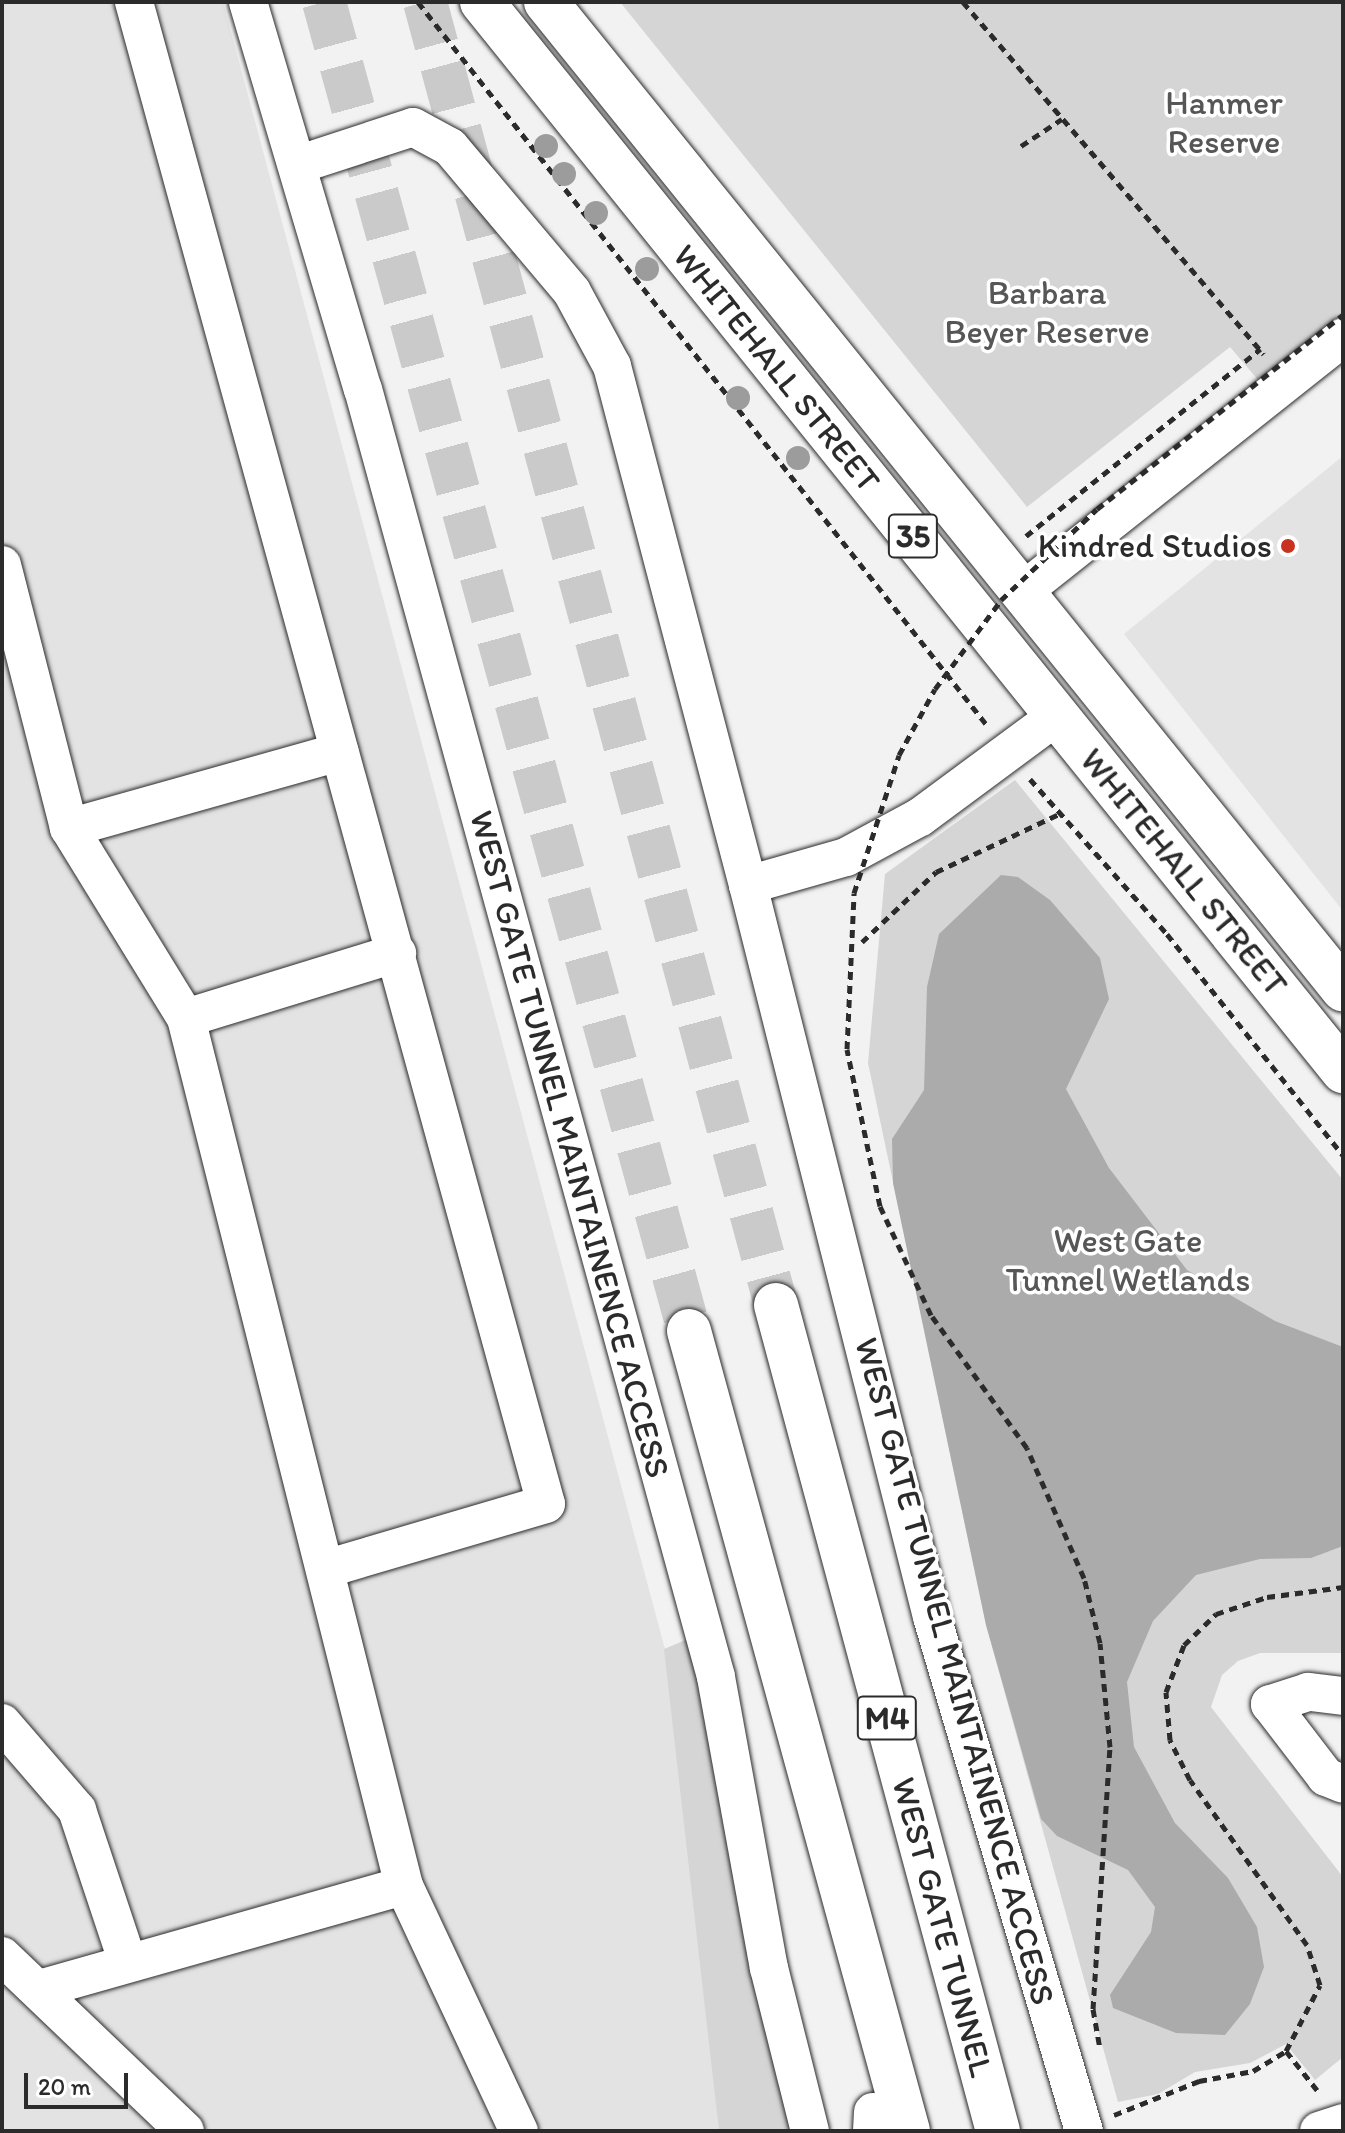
<!DOCTYPE html>
<html>
<head>
<meta charset="utf-8">
<style>
  body { margin:0 }
  #map { position:relative; width:1345px; height:2133px; overflow:hidden; background:#f2f2f2; font-family:Itim,sans-serif }
  div>[style] { position:absolute }
  [style*='--x'] { left:calc(var(--x)*1px); top:calc(var(--y)*1px); width:calc(var(--w)*1px); rotate:calc(var(--a)*1deg) }
  .built>* { inset:0; background:#e3e3e3 }
  .green>* { inset:0; background:#d5d5d5 }
  .water>* { inset:0; background:#ababab }
  .highway-tunnel>* { height:44px; margin-top:-22px; transform-origin:0; background:repeating-linear-gradient(90deg,#cacaca 0 44px,transparent 0 66px) }
  .path>* { height:5px; margin-top:-2.5px; transform-origin:0; background:repeating-linear-gradient(90deg,#2b2b2b 0 8px,transparent 0 14px) }
  .roads { filter:drop-shadow(0 0 2px #2b2b2b) drop-shadow(0 0 2px #2b2b2b) }
  .minor>* { height:38px; margin:-19px; padding:0 19px; transform-origin:19px; border-radius:19px; background:#fff }
  .major>* { height:44px; margin:-22px; padding:0 22px; transform-origin:22px; border-radius:22px; background:#fff }
  .highway>* { height:44px; margin:-22px; padding:0 22px; transform-origin:22px; border-radius:22px; background:#fff }
  .path-bridge>* { height:5px; margin-top:-2.5px; transform-origin:0; background:repeating-linear-gradient(90deg,#2b2b2b 0 8px,transparent 0 14px) }
  .trees>* { width:24px; height:24px; margin:-12px; border-radius:50%; background:#9c9c9c }
  .dots>* { width:22px; height:22px; translate:-50% -50%; box-sizing:border-box; border:4px solid #fff; border-radius:50% }
  span { translate:-50% -50%; white-space:nowrap; text-align:center; line-height:1.15; -webkit-text-stroke:7px #fff; paint-order:stroke }
  .shield-label span { padding:2px 6px; background:#fff; border:2px solid; border-radius:6px; -webkit-text-stroke-width:0 }
  .shield-label { font-size:32px; color:#2b2b2b; font-weight:700 }
  .park-label { font-size:34px; color:#565656 }
  .street-label { font-size:34px; color:#2b2b2b }
  .poi-label { font-size:34px; color:#2b2b2b }
  .right { translate:-100% -50%; text-align:right }
  .frame { position:absolute; inset:0; border:4px solid #2b2b2b; pointer-events:none }
  .scale { position:absolute; left:24px; top:2073px; width:104px; height:36px; box-sizing:border-box; border:4px solid #2b2b2b; border-top:0; padding-left:10px; font-size:24px; line-height:28px; white-space:nowrap; color:#2b2b2b; -webkit-text-stroke:6px #fff; paint-order:stroke }
</style>
</head>
<body>
<div id="map">
  <div class="built">
    <div style="clip-path:polygon(2px 2px,223px 2px,673px 1679px,719px 2131px,2px 2131px)"></div>
    <div style="clip-path:polygon(1343px 456px,1343px 911px,1124px 634px)"></div>
  </div>
  <div class="green">
    <div style="clip-path:polygon(620px 2px,1343px 2px,1343px 315px,1259px 381px,1230px 347px,1027px 507px)"></div>
    <div style="clip-path:polygon(1015px 780px,1343px 1180px,1343px 1653px,1260px 1653px,1238px 1661px,1222px 1675px,1211px 1707px,1343px 1877px,1343px 2057px,1315px 2080px,1286px 2044px,1250px 2063px,1195px 2072px,1158px 2094px,1118px 2102px,986px 1625px,868px 1063px,885px 874px)"></div>
    <div style="clip-path:polygon(693px 1637px,798px 2131px,719px 2131px,664px 1649px)"></div>
  </div>
  <div class="water">
    <div style="clip-path:polygon(1001px 875px,1018px 877px,1050px 900px,1100px 958px,1109px 999px,1066px 1089px,1109px 1168px,1187px 1270px,1275px 1321px,1343px 1347px,1343px 1546px,1311px 1558px,1260px 1559px,1196px 1575px,1153px 1621px,1127px 1682px,1134px 1747px,1175px 1823px,1228px 1878px,1257px 1927px,1264px 1967px,1250px 2004px,1225px 2035px,1176px 2033px,1113px 2008px,1110px 1995px,1151px 1932px,1155px 1907px,1128px 1870px,1057px 1836px,1041px 1819px,986px 1625px,893px 1183px,892px 1139px,924px 1090px,927px 987px,939px 934px)"></div>
  </div>
  <div class="highway-tunnel">
    <div style="--x:324;--y:2;--w:1378;--a:74.64"></div>
    <div style="--x:425;--y:2;--w:1349;--a:74.92"></div>
  </div>
  <div class="path">
    <div style="--x:418;--y:2;--w:919;--a:51.81"></div>
    <div style="--x:963;--y:2;--w:463;--a:49.5"></div>
    <div style="--x:1021;--y:146;--w:49;--a:-33.4"></div>
    <div style="--x:1026;--y:536;--w:300;--a:-38.6"></div>
    <div style="--x:1030;--y:779;--w:207;--a:48.5"></div>
    <div style="--x:1167;--y:934;--w:283;--a:51.5"></div>
    <div style="--x:862;--y:942;--w:102;--a:-43.4"></div>
    <div style="--x:936;--y:872;--w:136;--a:-25.2"></div>
    <div style="--x:1093;--y:2009;--w:39;--a:80"></div>
    <div style="--x:1286;--y:2051;--w:74;--a:-62.7"></div>
    <div style="--x:1320;--y:1985;--w:42;--a:-108"></div>
    <div style="--x:1307;--y:1945;--w:202;--a:-125.3"></div>
    <div style="--x:1190;--y:1780;--w:45;--a:-116.6"></div>
    <div style="--x:1170;--y:1740;--w:48;--a:-94.8"></div>
    <div style="--x:1166;--y:1692;--w:50;--a:-69"></div>
    <div style="--x:1184;--y:1645;--w:45;--a:-44.1"></div>
    <div style="--x:1216;--y:1614;--w:54;--a:-18.4"></div>
    <div style="--x:1267;--y:1597;--w:77;--a:-7.5"></div>
    <div style="--x:1114;--y:2115;--w:92;--a:-21.8"></div>
    <div style="--x:1199;--y:2081;--w:55;--a:-10.5"></div>
    <div style="--x:1253;--y:2071;--w:39;--a:-31"></div>
    <div style="--x:1286;--y:2051;--w:50;--a:51.5"></div>
  </div>
  <div class="roads">
    <div class="minor">
      <div style="--x:134;--y:2;--w:1557;--a:74.66"></div>
      <div style="--x:546;--y:1504;--w:230;--a:163.6"></div>
      <div style="--x:248;--y:2;--w:404;--a:73.5"></div>
      <div style="--x:363;--y:389;--w:1335;--a:74.67"></div>
      <div style="--x:716;--y:1677;--w:296;--a:79.7"></div>
      <div style="--x:769;--y:1968;--w:168;--a:75.9"></div>
      <div style="--x:297;--y:165;--w:122;--a:-18.1"></div>
      <div style="--x:413;--y:127;--w:42;--a:28.4"></div>
      <div style="--x:450;--y:147;--w:189;--a:49.9"></div>
      <div style="--x:572;--y:292;--w:84;--a:61.6"></div>
      <div style="--x:612;--y:366;--w:537;--a:75.32"></div>
      <div style="--x:2;--y:565;--w:271;--a:75.7"></div>
      <div style="--x:69;--y:828;--w:223;--a:58.4"></div>
      <div style="--x:186;--y:1018;--w:895;--a:75.9"></div>
      <div style="--x:404;--y:1886;--w:271;--a:64.9"></div>
      <div style="--x:1023;--y:591;--w:409;--a:-38.4"></div>
      <div style="--x:1058;--y:715;--w:172;--a:143.5"></div>
      <div style="--x:920;--y:817;--w:84;--a:151.6"></div>
      <div style="--x:846;--y:857;--w:102;--a:164.1"></div>
      <div style="--x:748;--y:885;--w:755;--a:75.89"></div>
      <div style="--x:932;--y:1617;--w:536;--a:73.53"></div>
      <div style="--x:69;--y:828;--w:281;--a:-15.7"></div>
      <div style="--x:186;--y:1018;--w:221;--a:-17.1"></div>
      <div style="--x:1343;--y:1696;--w:35;--a:-173"></div>
      <div style="--x:1308;--y:1692;--w:40;--a:162"></div>
      <div style="--x:1270;--y:1704;--w:92;--a:52.5"></div>
      <div style="--x:1326;--y:1777;--w:18;--a:22"></div>
      <div style="--x:2;--y:1723;--w:115;--a:49.2"></div>
      <div style="--x:77;--y:1810;--w:161;--a:71.6"></div>
      <div style="--x:2;--y:1956;--w:253;--a:43.7"></div>
      <div style="--x:39;--y:1989;--w:379;--a:-15.8"></div>
      <div style="--x:872;--y:2131;--w:19;--a:-87"></div>
      <div style="--x:1319;--y:2131;--w:25;--a:-18"></div>
    </div>
    <div class="major">
      <div style="--x:482;--y:2;--w:1373;--a:51.15"></div>
      <div style="--x:546;--y:2;--w:1269;--a:51.08"></div>
    </div>
    <div class="highway">
      <div style="--x:776;--y:1305;--w:855;--a:74.96"></div>
      <div style="--x:689;--y:1331;--w:829;--a:74.69"></div>
    </div>
  </div>
  <div class="path-bridge">
    <div style="--x:1093;--y:2009;--w:263;--a:-86.3"></div>
    <div style="--x:1110;--y:1747;--w:104;--a:-95.5"></div>
    <div style="--x:1100;--y:1643;--w:67;--a:-103.8"></div>
    <div style="--x:1084;--y:1578;--w:142;--a:-113.7"></div>
    <div style="--x:1027;--y:1448;--w:164;--a:-125.8"></div>
    <div style="--x:931;--y:1315;--w:120;--a:-115.1"></div>
    <div style="--x:880;--y:1206;--w:160;--a:-101.9"></div>
    <div style="--x:847;--y:1049;--w:156;--a:-87.4"></div>
    <div style="--x:854;--y:893;--w:145;--a:-71.9"></div>
    <div style="--x:899;--y:755;--w:75;--a:-61.4"></div>
    <div style="--x:935;--y:689;--w:111;--a:-53.4"></div>
    <div style="--x:1001;--y:600;--w:132;--a:-43.5"></div>
    <div style="--x:1097;--y:509;--w:313;--a:-38.3"></div>
  </div>
  <div class="trees">
    <div style="left:546px;top:146px"></div>
    <div style="left:564px;top:174px"></div>
    <div style="left:596px;top:213px"></div>
    <div style="left:647px;top:269px"></div>
    <div style="left:738px;top:398px"></div>
    <div style="left:798px;top:458px"></div>
  </div>
  <div class="dots">
    <div style="left:1288px;top:546px;background:#c8321e"></div>
  </div>
  <div class="shield-label">
    <span style="left:913px;top:536px">35</span>
    <span style="left:887px;top:1718px">M4</span>
  </div>
  <div class="park-label">
    <span style="left:1224px;top:122px">Hanmer<br>Reserve</span>
    <span style="left:1047px;top:312px">Barbara<br>Beyer Reserve</span>
    <span style="left:1128px;top:1260px">West Gate<br>Tunnel Wetlands</span>
  </div>
  <div class="street-label">
    <span style="left:777px;top:368px;rotate:51deg">WHITEHALL STREET</span>
    <span style="left:1184px;top:872px;rotate:51deg">WHITEHALL STREET</span>
    <span style="left:570px;top:1144px;rotate:75deg">WEST GATE TUNNEL MAINTAINENCE ACCESS</span>
    <span style="left:955px;top:1671px;rotate:75deg">WEST GATE TUNNEL MAINTAINENCE ACCESS</span>
    <span style="left:943px;top:1927px;rotate:75deg">WEST GATE TUNNEL</span>
  </div>
  <div class="poi-label">
    <span class="right" style="left:1272px;top:546px">Kindred Studios</span>
  </div>
  <div class="frame"></div>
  <div class="scale">20 m</div>
</div>
</body>
</html>
